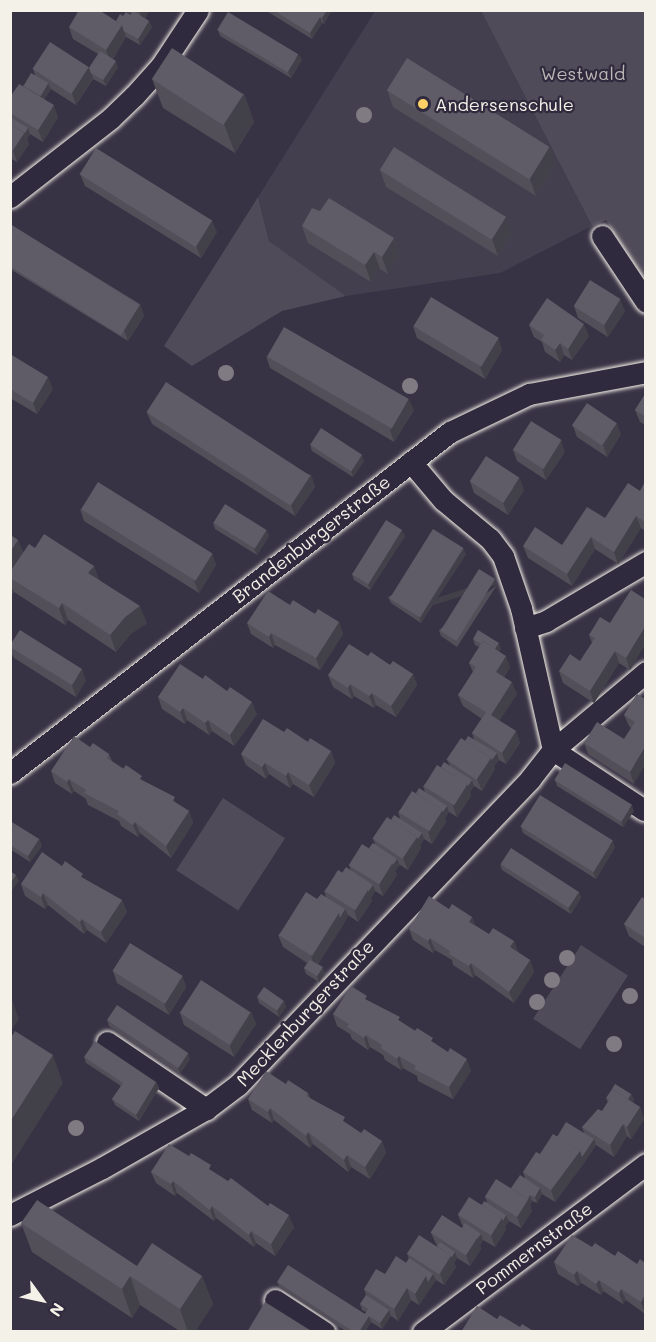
<!DOCTYPE html>
<html>
<head>
<meta charset="utf-8">
<style>
  body { margin:0 }
  #map { position:relative; width:656px; height:1342px; overflow:hidden; background:#373244; font-family:Mali,sans-serif }
  div>[style] { position:absolute }
  [style*='--x'] { left:calc(var(--x)*1px); top:calc(var(--y)*1px); width:calc(var(--w)*1px); rotate:calc(var(--a)*1deg) }
  .built>* { inset:0; background:#433f4e }
  .green>* { inset:0; background:#504b59; transform-origin:0 0 }
  .roads { filter:drop-shadow(0 0 2px #f4f1e8) drop-shadow(0 0 2px #f4f1e8) }
  .minor>* { height:21px; margin:-10.5px; padding:0 10.5px; transform-origin:10.5px; border-radius:10.5px; background:#2f2a3d }
  .trees>* { width:16px; height:16px; margin:-8px; border-radius:50%; background:#807b83 }
  .wall>* { inset:0; background:#524f59 }
  .shaded-wall>* { inset:0; background:#424048; transform-origin:0 0 }
  .building>* { inset:0; background:#5f5c67; transform-origin:0 0 }
  .dots>* { width:16px; height:16px; translate:-50% -50%; box-sizing:border-box; border:3px solid #2f2a3d; border-radius:50% }
  span { translate:-50% -50%; white-space:nowrap; text-align:center; line-height:1.15; -webkit-text-stroke:4.5px #2f2a3d; paint-order:stroke }
  .park-label { font-size:18px; color:#bbb7b6 }
  .poi-label { font-size:18px; color:#f4f1e8 }
  .left { translate:0 -50%; text-align:left }
  .street-label { font-size:18px; color:#f4f1e8 }
  .frame { position:absolute; inset:0; border:12px solid #f4f1e8; pointer-events:none }
  .north { position:absolute; left:12px; top:1270px; width:60px; height:60px; -webkit-text-stroke:4px #2f2a3d; paint-order:stroke; rotate:123deg; font-size:16px; font-weight:700; line-height:24px; text-align:center; color:#f4f1e8 }
  .north::after { content:''; display:block; margin:auto; width:21px; height:27px; background:#f4f1e8; clip-path:polygon(50% 0,100% 100%,50% 72%,0 100%) }
</style>
</head>
<body>
<div id="map">
  <div class="built">
    <div style="clip-path:polygon(375px 11px,481px 11px,592px 226px,500px 273px,346px 296px,269px 241px,258px 197px)"></div>
  </div>
  <div class="green">
    <div style="clip-path:polygon(481px 11px,645px 11px,645px 282px,606px 220px,592px 226px)"></div>
    <div style="clip-path:polygon(258px 197px,269px 241px,346px 296px,282px 311px,192px 366px,164px 346px)"></div>
    <div style="left:223px;top:798px;width:74px;height:86px;rotate:33deg"></div>
    <div style="left:581px;top:945px;width:56px;height:88px;rotate:33deg"></div>
  </div>
  <div class="roads">
    <div class="minor">
      <div style="--x:10;--y:197;--w:128;--a:-38"></div>
      <div style="--x:111;--y:118;--w:32;--a:-44"></div>
      <div style="--x:134;--y:96;--w:40;--a:-48"></div>
      <div style="--x:161;--y:66;--w:67;--a:-56.5"></div>
      <div style="--x:602;--y:236;--w:79;--a:56.3"></div>
      <div style="--x:525;--y:628;--w:22;--a:-18"></div>
      <div style="--x:546;--y:621;--w:116;--a:-30.5"></div>
      <div style="--x:10;--y:773;--w:557;--a:-37.78"></div>
      <div style="--x:450;--y:432;--w:88;--a:-25.7"></div>
      <div style="--x:529;--y:394;--w:119;--a:-10.6"></div>
      <div style="--x:644;--y:810;--w:109;--a:-146.6"></div>
      <div style="--x:553;--y:750;--w:121;--a:-40"></div>
      <div style="--x:107;--y:1042;--w:120;--a:34.1"></div>
      <div style="--x:10;--y:1215;--w:103;--a:-27.1"></div>
      <div style="--x:102;--y:1168;--w:120;--a:-29.6"></div>
      <div style="--x:206;--y:1109;--w:40;--a:-37"></div>
      <div style="--x:238;--y:1085;--w:423;--a:-46.3"></div>
      <div style="--x:530;--y:779;--w:37;--a:-52"></div>
      <div style="--x:553;--y:750;--w:146;--a:-102.7"></div>
      <div style="--x:521;--y:608;--w:55;--a:-109.1"></div>
      <div style="--x:503;--y:556;--w:21;--a:-127"></div>
      <div style="--x:490;--y:539;--w:61;--a:-140.3"></div>
      <div style="--x:443;--y:500;--w:50;--a:-130.1"></div>
      <div style="--x:275;--y:1300;--w:59;--a:33.1"></div>
      <div style="--x:423;--y:1332;--w:279;--a:-37"></div>
    </div>
  </div>
  <div class="trees">
    <div style="left:364px;top:115px"></div>
    <div style="left:226px;top:373px"></div>
    <div style="left:410px;top:386px"></div>
    <div style="left:567px;top:958px"></div>
    <div style="left:552px;top:980px"></div>
    <div style="left:630px;top:996px"></div>
    <div style="left:537px;top:1002px"></div>
    <div style="left:614px;top:1044px"></div>
    <div style="left:76px;top:1128px"></div>
  </div>
  <div class="wall">
    <div style="clip-path:polygon(125px 10px,149px 10px,145px 18px,149px 21px,152px 27px,140px 45px,126px 37px,113px 59px,118px 67px,106px 86px,93px 79px,76px 105px,51px 89px,44px 99px,58px 117px,43px 142px,30px 134px,27px 139px,29px 144px,17px 162px,10px 158px,10px 97px,35px 75px,33px 69px,89px 67px,89px 68px,98px 54px,73px 39px,69px 27px,116px 21px,123px 16px,131px 15px,131px 14px)"></div>
    <div style="clip-path:polygon(265px 10px,332px 10px,324px 24px,322px 23px,312px 39px)"></div>
    <div style="clip-path:polygon(218px 30px,302px 60px,291px 78px,220px 36px)"></div>
    <div style="clip-path:polygon(152px 79px,244px 94px,254px 122px,235px 153px,163px 108px)"></div>
    <div style="clip-path:polygon(387px 90px,556px 163px,536px 196px,393px 107px)"></div>
    <div style="clip-path:polygon(380px 170px,506px 216px,512px 233px,498px 256px,386px 187px)"></div>
    <div style="clip-path:polygon(80px 174px,217px 232px,201px 258px,85px 186px)"></div>
    <div style="clip-path:polygon(10px 224px,140px 304px,144px 316px,128px 341px,10px 269px)"></div>
    <div style="clip-path:polygon(302px 226px,394px 238px,400px 255px,388px 274px,380px 269px,371px 282px,308px 243px)"></div>
    <div style="clip-path:polygon(574px 306px,625px 311px,608px 337px,578px 318px)"></div>
    <div style="clip-path:polygon(529px 325px,589px 336px,572px 360px,564px 355px,560px 362px,545px 352px,542px 342px,534px 337px)"></div>
    <div style="clip-path:polygon(413px 326px,498px 338px,502px 350px,485px 379px,417px 338px)"></div>
    <div style="clip-path:polygon(10px 354px,53px 389px,37px 414px,10px 398px)"></div>
    <div style="clip-path:polygon(266px 356px,414px 410px,394px 442px,270px 368px)"></div>
    <div style="clip-path:polygon(645px 394px,645px 425px,640px 422px,635px 410px)"></div>
    <div style="clip-path:polygon(147px 413px,311px 475px,315px 487px,295px 516px,152px 424px)"></div>
    <div style="clip-path:polygon(573px 426px,621px 434px,607px 457px,577px 437px)"></div>
    <div style="clip-path:polygon(310px 445px,364px 461px,353px 477px,312px 451px)"></div>
    <div style="clip-path:polygon(513px 450px,565px 452px,546px 480px,517px 461px)"></div>
    <div style="clip-path:polygon(470px 481px,524px 490px,508px 515px,474px 493px)"></div>
    <div style="clip-path:polygon(645px 482px,645px 531px,641px 528px,618px 564px,595px 549px,572px 586px,528px 558px,523px 546px,562px 545px,605px 518px,640px 491px)"></div>
    <div style="clip-path:polygon(80px 509px,212px 554px,216px 565px,199px 593px,84px 521px)"></div>
    <div style="clip-path:polygon(213px 523px,266px 530px,269px 536px,257px 555px,215px 529px)"></div>
    <div style="clip-path:polygon(10px 533px,11px 535px,18px 540px,23px 552px,35px 548px,94px 566px,99px 580px,147px 623px,131px 634px,116px 652px,68px 620px,65px 625px,14px 592px,11px 596px,10px 596px)"></div>
    <div style="clip-path:polygon(405px 536px,370px 590px,354px 580px,352px 574px)"></div>
    <div style="clip-path:polygon(466px 554px,421px 623px,391px 603px,388px 597px)"></div>
    <div style="clip-path:polygon(497px 585px,457px 647px,441px 636px,439px 630px)"></div>
    <div style="clip-path:polygon(631px 590px,630px 670px,619px 663px,594px 703px,563px 683px,559px 671px,580px 661px,592px 643px,589px 635px,610px 623px)"></div>
    <div style="clip-path:polygon(290px 605px,339px 622px,343px 634px,320px 670px,275px 645px,273px 648px,251px 634px,247px 623px)"></div>
    <div style="clip-path:polygon(473px 639px,501px 649px,499px 651px,510px 667px,504px 677px,517px 694px,499px 721px,516px 731px,520px 743px,506px 764px,499px 760px,494px 766px,495px 769px,482px 791px,474px 786px,470px 792px,471px 796px,457px 817px,449px 812px,445px 818px,446px 822px,432px 844px,424px 839px,420px 845px,421px 848px,408px 870px,400px 865px,395px 871px,397px 875px,383px 896px,375px 891px,371px 898px,372px 901px,358px 922px,348px 915px,343px 925px,318px 964px,325px 973px,319px 982px,306px 974px,304px 968px,307px 963px,283px 947px,278px 935px,317px 899px,326px 897px,324px 891px,342px 873px,351px 871px,349px 865px,375px 844px,373px 839px,391px 820px,400px 818px,398px 812px,416px 793px,425px 792px,423px 786px,441px 767px,450px 766px,447px 760px,465px 741px,474px 739px,472px 733px,482px 719px,463px 706px,458px 695px,473px 672px,469px 663px,479px 647px,475px 645px)"></div>
    <div style="clip-path:polygon(10px 645px,86px 680px,76px 697px,14px 658px,10px 650px)"></div>
    <div style="clip-path:polygon(368px 656px,413px 674px,417px 685px,396px 717px,376px 705px,374px 708px,354px 696px,352px 699px,333px 687px,328px 675px)"></div>
    <div style="clip-path:polygon(637px 694px,634px 784px,588px 754px,584px 743px,624px 739px,631px 728px,629px 726px,624px 715px)"></div>
    <div style="clip-path:polygon(158px 697px,257px 714px,234px 746px,212px 731px,209px 735px,187px 720px,185px 724px,162px 709px)"></div>
    <div style="clip-path:polygon(284px 732px,331px 751px,335px 763px,314px 797px,293px 784px,290px 788px,269px 774px,266px 779px,246px 765px,241px 754px)"></div>
    <div style="clip-path:polygon(90px 747px,109px 754px,112px 761px,189px 811px,193px 823px,171px 858px,140px 833px,138px 837px,121px 826px,119px 821px,88px 805px,86px 799px,74px 791px,72px 794px,55px 783px,51px 771px)"></div>
    <div style="clip-path:polygon(555px 780px,634px 811px,623px 827px,557px 786px)"></div>
    <div style="clip-path:polygon(10px 821px,39px 839px,42px 846px,30px 862px,10px 849px)"></div>
    <div style="clip-path:polygon(521px 827px,615px 847px,596px 879px,523px 833px)"></div>
    <div style="clip-path:polygon(500px 864px,579px 892px,581px 898px,571px 914px,502px 870px)"></div>
    <div style="clip-path:polygon(62px 866px,122px 900px,127px 912px,106px 943px,87px 930px,84px 934px,48px 905px,45px 909px,25px 896px,21px 884px)"></div>
    <div style="clip-path:polygon(645px 899px,645px 947px,629px 936px,624px 924px)"></div>
    <div style="clip-path:polygon(449px 909px,472px 917px,475px 925px,489px 934px,514px 941px,518px 952px,530px 960px,534px 972px,514px 1003px,475px 975px,473px 978px,453px 965px,452px 960px,435px 950px,433px 953px,413px 940px,409px 929px)"></div>
    <div style="clip-path:polygon(113px 971px,182px 976px,186px 987px,169px 1015px,117px 983px)"></div>
    <div style="clip-path:polygon(257px 997px,284px 1001px,286px 1007px,279px 1017px,259px 1003px)"></div>
    <div style="clip-path:polygon(369px 1001px,436px 1044px,471px 1071px,453px 1099px,418px 1081px,417px 1076px,403px 1068px,401px 1070px,385px 1060px,383px 1055px,370px 1047px,368px 1050px,352px 1039px,350px 1034px,337px 1026px,333px 1014px)"></div>
    <div style="clip-path:polygon(251px 1012px,256px 1024px,234px 1057px,184px 1025px,180px 1013px)"></div>
    <div style="clip-path:polygon(107px 1020px,190px 1059px,180px 1074px,109px 1026px)"></div>
    <div style="clip-path:polygon(84px 1057px,156px 1082px,159px 1088px,139px 1121px,115px 1105px,112px 1099px,121px 1086px,86px 1063px)"></div>
    <div style="clip-path:polygon(286px 1084px,308px 1093px,310px 1098px,361px 1133px,382px 1141px,386px 1153px,370px 1179px,351px 1167px,348px 1172px,313px 1144px,310px 1148px,274px 1120px,272px 1123px,252px 1110px,248px 1099px)"></div>
    <div style="clip-path:polygon(631px 1094px,634px 1100px,632px 1102px,640px 1107px,644px 1119px,631px 1139px,627px 1136px,614px 1157px,596px 1145px,584px 1163px,555px 1202px,542px 1194px,537px 1203px,532px 1201px,530px 1205px,532px 1211px,521px 1228px,509px 1221px,505px 1227px,506px 1230px,495px 1247px,483px 1240px,480px 1245px,481px 1249px,470px 1266px,457px 1258px,454px 1263px,456px 1267px,444px 1285px,436px 1280px,419px 1305px,411px 1300px,398px 1321px,391px 1316px,382px 1329px,371px 1322px,365px 1332px,347px 1332px,280px 1288px,277px 1282px,365px 1314px,366px 1312px,362px 1310px,360px 1304px,366px 1295px,364px 1289px,385px 1274px,406px 1263px,409px 1259px,407px 1253px,437px 1246px,437px 1245px,436px 1244px,431px 1233px,462px 1228px,463px 1227px,458px 1215px,487px 1202px,485px 1197px,511px 1188px,525px 1178px,523px 1172px,557px 1136px,584px 1133px,582px 1127px,602px 1111px,608px 1103px,606px 1098px)"></div>
    <div style="clip-path:polygon(151px 1172px,213px 1172px,294px 1227px,275px 1256px,256px 1243px,254px 1247px,216px 1218px,214px 1221px,177px 1193px,175px 1196px,156px 1183px)"></div>
    <div style="clip-path:polygon(21px 1223px,137px 1266px,202px 1276px,213px 1304px,195px 1332px,181px 1332px,140px 1305px,132px 1318px,32px 1252px)"></div>
    <div style="clip-path:polygon(592px 1247px,637px 1264px,645px 1314px,626px 1300px,623px 1304px,603px 1291px,601px 1295px,581px 1283px,578px 1286px,558px 1274px,554px 1262px)"></div>
  </div>
  <div class="shaded-wall">
    <div style="clip-path:polygon(139px 10px,149px 10px,143px 21px)"></div>
    <div style="clip-path:polygon(327px 10px,332px 10px,324px 24px,322px 18px)"></div>
    <div style="clip-path:polygon(320px 17px,322px 23px,312px 39px,310px 33px)"></div>
    <div style="clip-path:polygon(149px 21px,152px 27px,140px 45px,138px 39px)"></div>
    <div style="clip-path:polygon(122px 25px,126px 37px,111px 62px,106px 50px)"></div>
    <div style="clip-path:polygon(299px 54px,302px 60px,291px 78px,288px 72px)"></div>
    <div style="clip-path:polygon(116px 61px,118px 67px,106px 86px,103px 80px)"></div>
    <div style="clip-path:polygon(89px 67px,93px 78px,76px 105px,72px 93px)"></div>
    <div style="clip-path:polygon(48px 83px,51px 89px,40px 106px,38px 100px)"></div>
    <div style="clip-path:polygon(244px 94px,254px 122px,235px 153px,224px 124px)"></div>
    <div style="clip-path:polygon(54px 105px,58px 117px,43px 142px,38px 130px)"></div>
    <div style="clip-path:polygon(28px 128px,30px 134px,27px 139px,29px 144px,17px 162px,13px 150px)"></div>
    <div style="clip-path:polygon(550px 146px,556px 163px,536px 196px,530px 179px)"></div>
    <div style="clip-path:polygon(506px 216px,512px 233px,498px 256px,492px 239px)"></div>
    <div style="clip-path:polygon(212px 220px,217px 232px,201px 258px,196px 246px)"></div>
    <div style="clip-path:polygon(394px 238px,400px 255px,388px 274px,382px 257px)"></div>
    <div style="clip-path:polygon(374px 252px,380px 269px,371px 282px,365px 265px)"></div>
    <div style="clip-path:polygon(620px 299px,625px 311px,608px 337px,604px 325px)"></div>
    <div style="clip-path:polygon(140px 304px,144px 316px,128px 341px,124px 330px)"></div>
    <div style="clip-path:polygon(584px 324px,589px 336px,572px 360px,568px 349px)"></div>
    <div style="clip-path:polygon(498px 338px,502px 350px,485px 379px,480px 367px)"></div>
    <div style="clip-path:polygon(560px 343px,564px 355px,560px 362px,555px 350px)"></div>
    <div style="clip-path:polygon(48px 377px,53px 389px,37px 414px,33px 403px)"></div>
    <div style="clip-path:polygon(409px 399px,414px 410px,394px 442px,390px 430px)"></div>
    <div style="clip-path:polygon(617px 423px,621px 434px,607px 457px,603px 445px)"></div>
    <div style="clip-path:polygon(561px 440px,565px 452px,546px 480px,542px 468px)"></div>
    <div style="clip-path:polygon(362px 455px,364px 461px,353px 477px,351px 471px)"></div>
    <div style="clip-path:polygon(311px 475px,315px 487px,295px 516px,291px 505px)"></div>
    <div style="clip-path:polygon(520px 478px,524px 490px,508px 515px,503px 503px)"></div>
    <div style="clip-path:polygon(636px 516px,641px 528px,618px 564px,614px 552px)"></div>
    <div style="clip-path:polygon(266px 530px,269px 536px,257px 555px,254px 549px)"></div>
    <div style="clip-path:polygon(402px 530px,405px 536px,370px 590px,368px 584px)"></div>
    <div style="clip-path:polygon(591px 537px,595px 549px,572px 586px,567px 574px)"></div>
    <div style="clip-path:polygon(18px 540px,29px 568px,10px 578px,10px 552px)"></div>
    <div style="clip-path:polygon(463px 548px,466px 554px,421px 623px,419px 617px)"></div>
    <div style="clip-path:polygon(212px 554px,216px 565px,199px 593px,194px 581px)"></div>
    <div style="clip-path:polygon(94px 566px,100px 583px,88px 573px)"></div>
    <div style="left:495px;top:579px;width:6px;height:74px;rotate:72deg"></div>
    <div style="clip-path:polygon(10px 584px,14px 592px,11px 596px,10px 594px)"></div>
    <div style="clip-path:polygon(62px 603px,68px 620px,65px 625px,59px 608px)"></div>
    <div style="clip-path:polygon(140px 606px,147px 623px,131px 634px,116px 652px,110px 635px,125px 617px)"></div>
    <div style="clip-path:polygon(339px 622px,343px 634px,320px 670px,316px 658px)"></div>
    <div style="clip-path:polygon(645px 627px,645px 645px,630px 670px,626px 658px)"></div>
    <div style="clip-path:polygon(271px 633px,275px 645px,273px 648px,269px 637px)"></div>
    <div style="clip-path:polygon(499px 643px,501px 649px,495px 658px,493px 652px)"></div>
    <div style="clip-path:polygon(615px 651px,619px 663px,594px 703px,590px 691px)"></div>
    <div style="clip-path:polygon(506px 656px,510px 667px,500px 683px,496px 672px)"></div>
    <div style="clip-path:polygon(82px 669px,86px 680px,76px 697px,72px 685px)"></div>
    <div style="clip-path:polygon(413px 674px,417px 685px,396px 717px,391px 706px)"></div>
    <div style="clip-path:polygon(512px 682px,517px 694px,495px 727px,491px 715px)"></div>
    <div style="clip-path:polygon(350px 684px,354px 696px,352px 699px,348px 688px)"></div>
    <div style="clip-path:polygon(372px 693px,376px 705px,374px 708px,369px 696px)"></div>
    <div style="clip-path:polygon(252px 702px,257px 714px,234px 746px,230px 735px)"></div>
    <div style="clip-path:polygon(183px 708px,187px 720px,185px 724px,180px 712px)"></div>
    <div style="clip-path:polygon(208px 720px,212px 731px,209px 735px,205px 723px)"></div>
    <div style="clip-path:polygon(516px 731px,520px 743px,506px 764px,502px 753px)"></div>
    <div style="clip-path:polygon(645px 747px,645px 765px,634px 784px,630px 772px)"></div>
    <div style="clip-path:polygon(331px 751px,335px 763px,314px 797px,309px 785px)"></div>
    <div style="clip-path:polygon(497px 753px,499px 760px,494px 766px,495px 769px,482px 791px,477px 779px,491px 758px)"></div>
    <div style="clip-path:polygon(265px 763px,269px 774px,266px 779px,262px 767px)"></div>
    <div style="clip-path:polygon(288px 772px,293px 784px,290px 788px,286px 776px)"></div>
    <div style="clip-path:polygon(69px 779px,74px 791px,72px 794px,67px 782px)"></div>
    <div style="clip-path:polygon(472px 780px,474px 786px,470px 792px,471px 796px,457px 817px,453px 806px,467px 784px)"></div>
    <div style="clip-path:polygon(632px 805px,634px 811px,623px 827px,621px 821px)"></div>
    <div style="clip-path:polygon(447px 806px,449px 812px,445px 818px,446px 822px,432px 844px,428px 832px,442px 810px)"></div>
    <div style="clip-path:polygon(189px 811px,193px 823px,171px 858px,166px 846px)"></div>
    <div style="clip-path:polygon(135px 822px,140px 833px,138px 837px,133px 825px)"></div>
    <div style="clip-path:polygon(422px 833px,424px 839px,420px 845px,421px 848px,408px 870px,403px 858px,417px 837px)"></div>
    <div style="clip-path:polygon(39px 839px,42px 846px,30px 862px,28px 856px)"></div>
    <div style="clip-path:polygon(613px 841px,615px 847px,596px 879px,593px 873px)"></div>
    <div style="clip-path:polygon(397px 859px,400px 865px,395px 871px,397px 875px,383px 896px,379px 884px,392px 863px)"></div>
    <div style="clip-path:polygon(16px 875px,19px 881px,10px 893px,10px 884px)"></div>
    <div style="clip-path:polygon(373px 885px,375px 891px,371px 898px,372px 901px,358px 922px,354px 910px,368px 889px)"></div>
    <div style="clip-path:polygon(579px 892px,581px 898px,571px 914px,568px 908px)"></div>
    <div style="clip-path:polygon(43px 893px,48px 905px,45px 909px,41px 897px)"></div>
    <div style="clip-path:polygon(122px 900px,127px 912px,106px 943px,101px 932px)"></div>
    <div style="clip-path:polygon(345px 909px,348px 915px,343px 925px,315px 968px,311px 956px,339px 913px)"></div>
    <div style="clip-path:polygon(472px 917px,476px 929px,469px 922px)"></div>
    <div style="clip-path:polygon(82px 919px,87px 930px,84px 934px,80px 922px)"></div>
    <div style="clip-path:polygon(430px 938px,435px 950px,433px 953px,428px 941px)"></div>
    <div style="clip-path:polygon(514px 941px,518px 953px,510px 947px)"></div>
    <div style="clip-path:polygon(530px 960px,534px 972px,514px 1003px,509px 992px)"></div>
    <div style="clip-path:polygon(471px 963px,475px 975px,473px 978px,469px 966px)"></div>
    <div style="clip-path:polygon(323px 967px,325px 973px,319px 982px,317px 976px)"></div>
    <div style="clip-path:polygon(182px 976px,186px 987px,169px 1015px,164px 1004px)"></div>
    <div style="clip-path:polygon(10px 994px,19px 1019px,10px 1032px)"></div>
    <div style="clip-path:polygon(284px 1001px,286px 1007px,279px 1017px,277px 1011px)"></div>
    <div style="clip-path:polygon(251px 1012px,256px 1024px,234px 1057px,230px 1046px)"></div>
    <div style="clip-path:polygon(366px 1035px,370px 1047px,368px 1050px,364px 1038px)"></div>
    <div style="clip-path:polygon(188px 1053px,190px 1059px,180px 1074px,178px 1068px)"></div>
    <div style="clip-path:polygon(53px 1055px,63px 1083px,10px 1167px,10px 1122px)"></div>
    <div style="clip-path:polygon(399px 1056px,403px 1068px,401px 1070px,397px 1059px)"></div>
    <div style="clip-path:polygon(467px 1059px,471px 1071px,453px 1099px,449px 1087px)"></div>
    <div style="clip-path:polygon(156px 1082px,159px 1088px,139px 1121px,136px 1115px)"></div>
    <div style="clip-path:polygon(631px 1094px,634px 1100px,628px 1109px,626px 1103px)"></div>
    <div style="clip-path:polygon(640px 1107px,644px 1119px,631px 1139px,627px 1127px)"></div>
    <div style="clip-path:polygon(270px 1108px,274px 1120px,272px 1123px,268px 1112px)"></div>
    <div style="clip-path:polygon(623px 1124px,627px 1136px,614px 1157px,610px 1145px)"></div>
    <div style="clip-path:polygon(308px 1132px,313px 1144px,310px 1148px,306px 1136px)"></div>
    <div style="clip-path:polygon(594px 1139px,596px 1145px,584px 1163px,555px 1202px,551px 1190px,580px 1151px)"></div>
    <div style="clip-path:polygon(382px 1141px,386px 1153px,370px 1179px,365px 1167px)"></div>
    <div style="clip-path:polygon(347px 1155px,351px 1167px,348px 1172px,344px 1160px)"></div>
    <div style="clip-path:polygon(173px 1181px,177px 1193px,175px 1196px,171px 1184px)"></div>
    <div style="clip-path:polygon(540px 1188px,542px 1194px,537px 1203px,535px 1197px)"></div>
    <div style="clip-path:polygon(530px 1195px,532px 1201px,530px 1205px,532px 1211px,521px 1228px,517px 1217px)"></div>
    <div style="clip-path:polygon(212px 1206px,216px 1218px,214px 1221px,210px 1210px)"></div>
    <div style="clip-path:polygon(289px 1215px,294px 1227px,275px 1256px,271px 1244px)"></div>
    <div style="clip-path:polygon(506px 1215px,509px 1221px,505px 1227px,506px 1230px,495px 1247px,491px 1236px,502px 1218px)"></div>
    <div style="clip-path:polygon(251px 1231px,256px 1243px,254px 1247px,249px 1235px)"></div>
    <div style="clip-path:polygon(481px 1234px,483px 1240px,480px 1245px,481px 1249px,470px 1266px,466px 1255px,477px 1238px)"></div>
    <div style="clip-path:polygon(455px 1252px,457px 1258px,454px 1263px,456px 1267px,444px 1285px,440px 1274px,451px 1256px)"></div>
    <div style="clip-path:polygon(577px 1271px,581px 1283px,578px 1286px,574px 1275px)"></div>
    <div style="clip-path:polygon(433px 1274px,436px 1280px,419px 1305px,415px 1294px,426px 1276px)"></div>
    <div style="clip-path:polygon(130px 1276px,140px 1305px,132px 1318px,122px 1289px)"></div>
    <div style="clip-path:polygon(202px 1276px,213px 1304px,195px 1332px,188px 1332px,180px 1309px)"></div>
    <div style="clip-path:polygon(599px 1280px,603px 1291px,601px 1295px,596px 1284px)"></div>
    <div style="clip-path:polygon(407px 1288px,411px 1300px,398px 1321px,394px 1309px)"></div>
    <div style="clip-path:polygon(621px 1289px,626px 1300px,623px 1304px,619px 1293px)"></div>
    <div style="clip-path:polygon(645px 1295px,645px 1314px,641px 1302px)"></div>
    <div style="clip-path:polygon(389px 1310px,391px 1316px,382px 1329px,380px 1323px)"></div>
    <div style="clip-path:polygon(369px 1316px,371px 1322px,365px 1332px,359px 1332px)"></div>
  </div>
  <div class="building">
    <div style="clip-path:polygon(79px 10px,99px 10px,122px 25px,106px 50px,69px 27px)"></div>
    <div style="clip-path:polygon(273px 10px,327px 10px,322px 18px,320px 17px,310px 33px)"></div>
    <div style="clip-path:polygon(133px 11px,149px 21px,138px 39px,124px 31px,122px 25px,116px 21px,120px 14px,123px 16px,126px 12px,131px 15px)"></div>
    <div style="left:228px;top:12px;width:82px;height:21px;rotate:31deg"></div>
    <div style="left:50px;top:42px;width:46px;height:32px;rotate:33deg"></div>
    <div style="left:172px;top:48px;width:85px;height:37px;rotate:33deg"></div>
    <div style="clip-path:polygon(100px 51px,116px 61px,103px 80px,91px 73px,89px 68px)"></div>
    <div style="left:407px;top:58px;width:168px;height:38px;rotate:32deg"></div>
    <div style="left:31px;top:73px;width:20px;height:15px;rotate:30deg"></div>
    <div style="clip-path:polygon(19px 84px,54px 105px,38px 130px,10px 113px,10px 97px)"></div>
    <div style="clip-path:polygon(10px 117px,28px 128px,25px 133px,10px 124px)"></div>
    <div style="clip-path:polygon(10px 124px,24px 133px,13px 150px,10px 149px)"></div>
    <div style="left:394px;top:147px;width:132px;height:27px;rotate:32deg"></div>
    <div style="left:96px;top:148px;width:137px;height:31px;rotate:32deg"></div>
    <div style="clip-path:polygon(329px 198px,394px 238px,382px 257px,374px 252px,365px 265px,302px 226px,312px 208px,320px 211px)"></div>
    <div style="left:10px;top:224px;width:153px;height:36px;rotate:32deg"></div>
    <div style="left:590px;top:280px;width:36px;height:31px;rotate:32deg"></div>
    <div style="left:431px;top:297px;width:79px;height:34px;rotate:31deg"></div>
    <div style="clip-path:polygon(547px 298px,584px 324px,568px 349px,560px 343px,555px 350px,541px 340px,544px 335px,529px 325px)"></div>
    <div style="left:284px;top:327px;width:144px;height:34px;rotate:30deg"></div>
    <div style="clip-path:polygon(10px 354px,48px 377px,33px 403px,10px 389px)"></div>
    <div style="left:166px;top:382px;width:172px;height:36px;rotate:33deg"></div>
    <div style="clip-path:polygon(645px 394px,645px 416px,635px 410px)"></div>
    <div style="left:587px;top:403px;width:36px;height:27px;rotate:34deg"></div>
    <div style="left:531px;top:421px;width:36px;height:34px;rotate:32deg"></div>
    <div style="left:321px;top:428px;width:49px;height:20px;rotate:33deg"></div>
    <div style="left:486px;top:456px;width:40px;height:30px;rotate:33deg"></div>
    <div style="left:98px;top:482px;width:135px;height:32px;rotate:32deg"></div>
    <div style="clip-path:polygon(645px 482px,645px 522px,636px 516px,614px 552px,591px 537px,567px 574px,523px 546px,535px 527px,562px 545px,587px 507px,605px 518px,628px 483px,640px 491px)"></div>
    <div style="left:225px;top:504px;width:49px;height:22px;rotate:32deg"></div>
    <div style="left:386px;top:520px;width:19px;height:64px;rotate:32deg"></div>
    <div style="left:433px;top:529px;width:36px;height:82px;rotate:32deg"></div>
    <div style="clip-path:polygon(44px 534px,94px 566px,88px 573px,140px 606px,125px 617px,110px 635px,62px 603px,59px 608px,10px 578px,10px 572px,29px 544px,35px 548px)"></div>
    <div style="clip-path:polygon(10px 535px,18px 540px,10px 552px)"></div>
    <div style="left:479px;top:569px;width:19px;height:73px;rotate:32deg"></div>
    <div style="clip-path:polygon(631px 590px,645px 599px,645px 627px,626px 658px,615px 651px,590px 691px,559px 671px,570px 654px,580px 661px,595px 638px,589px 635px,600px 617px,610px 623px)"></div>
    <div style="clip-path:polygon(268px 591px,290px 605px,293px 600px,315px 614px,318px 609px,339px 622px,316px 658px,271px 633px,269px 637px,247px 623px)"></div>
    <div style="clip-path:polygon(20px 630px,82px 669px,72px 685px,10px 647px,10px 645px)"></div>
    <div style="clip-path:polygon(478px 630px,499px 643px,495px 649px,483px 641px,481px 644px,473px 639px)"></div>
    <div style="clip-path:polygon(483px 641px,506px 656px,496px 672px,512px 682px,491px 715px,516px 731px,502px 753px,472px 733px,486px 712px,458px 695px,476px 667px,469px 663px)"></div>
    <div style="clip-path:polygon(349px 644px,368px 656px,371px 652px,390px 665px,393px 661px,413px 674px,391px 706px,372px 693px,369px 696px,350px 684px,348px 688px,328px 675px)"></div>
    <div style="clip-path:polygon(180px 664px,203px 679px,205px 675px,227px 691px,230px 687px,252px 702px,230px 735px,208px 720px,205px 723px,183px 708px,180px 712px,158px 697px)"></div>
    <div style="clip-path:polygon(637px 694px,645px 699px,645px 747px,630px 772px,584px 743px,597px 722px,624px 739px,635px 722px,624px 715px)"></div>
    <div style="clip-path:polygon(263px 719px,284px 732px,287px 728px,308px 742px,310px 738px,331px 751px,309px 785px,288px 772px,286px 776px,265px 763px,262px 767px,241px 754px)"></div>
    <div style="clip-path:polygon(74px 736px,90px 747px,93px 743px,109px 754px,107px 758px,123px 769px,126px 765px,142px 776px,140px 779px,175px 797px,173px 801px,189px 811px,166px 846px,135px 822px,133px 825px,117px 814px,119px 811px,84px 793px,86px 790px,69px 779px,67px 782px,51px 771px)"></div>
    <div style="clip-path:polygon(468px 736px,497px 753px,492px 760px,491px 758px,465px 741px)"></div>
    <div style="left:461px;top:738px;width:36px;height:26px;rotate:34deg"></div>
    <div style="clip-path:polygon(444px 762px,472px 780px,468px 786px,467px 784px,441px 767px)"></div>
    <div style="left:565px;top:763px;width:79px;height:20px;rotate:32deg"></div>
    <div style="left:437px;top:765px;width:36px;height:25px;rotate:32deg"></div>
    <div style="clip-path:polygon(419px 788px,447px 806px,443px 812px,442px 810px,416px 793px)"></div>
    <div style="left:412px;top:791px;width:36px;height:25px;rotate:32deg"></div>
    <div style="left:540px;top:795px;width:86px;height:37px;rotate:32deg"></div>
    <div style="clip-path:polygon(394px 815px,422px 833px,418px 839px,417px 837px,391px 820px)"></div>
    <div style="left:387px;top:817px;width:36px;height:26px;rotate:34deg"></div>
    <div style="clip-path:polygon(10px 821px,39px 839px,28px 856px,10px 845px)"></div>
    <div style="clip-path:polygon(373px 843px,397px 859px,393px 865px,392px 863px,369px 848px)"></div>
    <div style="left:362px;top:844px;width:36px;height:25px;rotate:32deg"></div>
    <div style="left:511px;top:848px;width:81px;height:19px;rotate:33deg"></div>
    <div style="clip-path:polygon(42px 852px,62px 866px,65px 861px,83px 874px,81px 877px,122px 900px,101px 932px,82px 919px,80px 922px,43px 893px,41px 897px,21px 884px)"></div>
    <div style="clip-path:polygon(346px 867px,373px 885px,368px 892px,368px 889px,342px 873px)"></div>
    <div style="left:338px;top:870px;width:36px;height:25px;rotate:32deg"></div>
    <div style="clip-path:polygon(10px 871px,16px 875px,10px 884px)"></div>
    <div style="left:306px;top:892px;width:39px;height:51px;rotate:32deg"></div>
    <div style="clip-path:polygon(321px 894px,345px 909px,340px 918px,339px 913px,317px 899px)"></div>
    <div style="clip-path:polygon(429px 896px,449px 909px,452px 904px,472px 917px,469px 922px,489px 934px,493px 928px,514px 941px,510px 947px,530px 960px,509px 992px,471px 963px,469px 966px,449px 954px,450px 951px,430px 938px,428px 941px,409px 929px)"></div>
    <div style="clip-path:polygon(642px 897px,645px 899px,645px 938px,624px 924px)"></div>
    <div style="left:130px;top:943px;width:62px;height:33px;rotate:32deg"></div>
    <div style="clip-path:polygon(310px 960px,323px 967px,317px 976px,304px 968px)"></div>
    <div style="left:201px;top:980px;width:59px;height:39px;rotate:33deg"></div>
    <div style="clip-path:polygon(351px 986px,367px 996px,365px 999px,400px 1017px,398px 1020px,415px 1031px,417px 1028px,433px 1038px,431px 1041px,448px 1052px,450px 1048px,467px 1059px,449px 1087px,414px 1069px,416px 1066px,399px 1056px,397px 1059px,381px 1048px,382px 1045px,366px 1035px,364px 1038px,347px 1027px,349px 1024px,333px 1014px)"></div>
    <div style="left:264px;top:987px;width:24px;height:12px;rotate:35deg"></div>
    <div style="left:117px;top:1005px;width:86px;height:18px;rotate:34deg"></div>
    <div style="clip-path:polygon(15px 1031px,53px 1055px,10px 1122px,10px 1039px)"></div>
    <div style="clip-path:polygon(95px 1041px,156px 1082px,136px 1115px,112px 1099px,123px 1083px,84px 1057px)"></div>
    <div style="clip-path:polygon(266px 1071px,286px 1084px,288px 1080px,308px 1093px,306px 1096px,345px 1117px,343px 1121px,361px 1133px,364px 1129px,382px 1141px,365px 1167px,347px 1155px,344px 1160px,308px 1132px,306px 1136px,270px 1108px,268px 1112px,248px 1099px)"></div>
    <div style="left:615px;top:1084px;width:19px;height:6px;rotate:32deg"></div>
    <div style="clip-path:polygon(612px 1089px,640px 1107px,627px 1127px,623px 1124px,610px 1145px,582px 1127px,598px 1109px,602px 1111px,609px 1100px,606px 1098px)"></div>
    <div style="clip-path:polygon(566px 1122px,594px 1139px,582px 1157px,580px 1151px,557px 1137px)"></div>
    <div style="clip-path:polygon(553px 1134px,580px 1151px,551px 1190px,523px 1172px,536px 1152px,540px 1154px)"></div>
    <div style="clip-path:polygon(169px 1144px,189px 1156px,191px 1153px,211px 1165px,209px 1169px,228px 1181px,231px 1178px,268px 1206px,270px 1203px,289px 1215px,271px 1244px,251px 1231px,249px 1235px,212px 1206px,210px 1210px,173px 1181px,171px 1184px,151px 1172px)"></div>
    <div style="clip-path:polygon(520px 1175px,540px 1188px,535px 1197px,530px 1195px,528px 1199px,511px 1188px)"></div>
    <div style="left:496px;top:1179px;width:38px;height:21px;rotate:32deg"></div>
    <div style="left:469px;top:1197px;width:39px;height:21px;rotate:32deg"></div>
    <div style="clip-path:polygon(37px 1200px,137px 1266px,152px 1243px,202px 1276px,180px 1309px,130px 1276px,122px 1289px,21px 1223px)"></div>
    <div style="clip-path:polygon(484px 1201px,506px 1215px,503px 1221px,502px 1218px,482px 1205px)"></div>
    <div style="left:442px;top:1215px;width:42px;height:21px;rotate:33deg"></div>
    <div style="clip-path:polygon(465px 1223px,481px 1234px,477px 1239px,477px 1238px,462px 1228px)"></div>
    <div style="left:419px;top:1235px;width:38px;height:22px;rotate:33deg"></div>
    <div style="clip-path:polygon(572px 1235px,592px 1247px,595px 1243px,615px 1256px,618px 1251px,637px 1264px,640px 1259px,645px 1263px,645px 1295px,641px 1302px,621px 1289px,619px 1293px,599px 1280px,596px 1284px,577px 1271px,574px 1275px,554px 1262px)"></div>
    <div style="clip-path:polygon(440px 1242px,455px 1252px,452px 1257px,451px 1256px,437px 1246px)"></div>
    <div style="clip-path:polygon(396px 1256px,426px 1276px,415px 1294px,407px 1288px,394px 1309px,364px 1289px,376px 1269px,385px 1274px)"></div>
    <div style="clip-path:polygon(409px 1258px,433px 1274px,428px 1282px,426px 1276px,406px 1263px)"></div>
    <div style="clip-path:polygon(288px 1265px,365px 1314px,368px 1309px,360px 1304px,366px 1295px,389px 1310px,380px 1323px,369px 1316px,359px 1332px,354px 1332px,277px 1282px)"></div>
    <div style="clip-path:polygon(265px 1302px,313px 1332px,247px 1332px)"></div>
    <div style="clip-path:polygon(477px 1306px,497px 1319px,500px 1315px,520px 1327px,522px 1324px,535px 1332px,461px 1332px)"></div>
  </div>
  <div class="dots">
    <div style="left:423px;top:104px;background:#ffd166"></div>
  </div>
  <div class="park-label">
    <span style="left:583px;top:73px">Westwald</span>
  </div>
  <div class="poi-label">
    <span class="left" style="left:435px;top:104px">Andersenschule</span>
  </div>
  <div class="street-label">
    <span style="left:311px;top:539px;rotate:-38deg">Brandenburgerstraße</span>
    <span style="left:305px;top:1013px;rotate:-47deg">Mecklenburgerstraße</span>
    <span style="left:534px;top:1248px;rotate:-37deg">Pommernstraße</span>
  </div>
  <div class="frame"></div>
  <div class="north">N</div>
</div>
</body>
</html>
